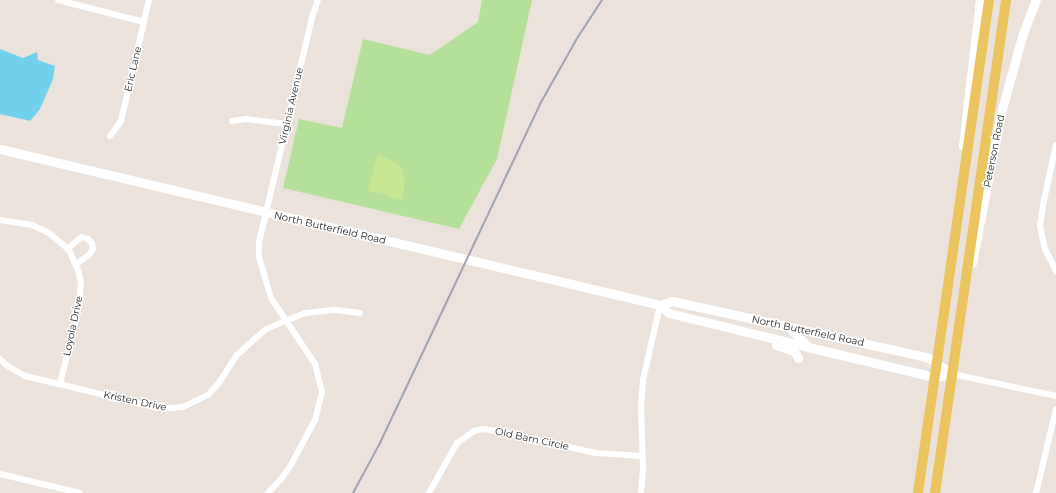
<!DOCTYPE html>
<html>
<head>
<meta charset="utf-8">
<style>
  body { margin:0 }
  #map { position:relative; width:1056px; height:493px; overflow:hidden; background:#ebe3db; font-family:Montserrat,sans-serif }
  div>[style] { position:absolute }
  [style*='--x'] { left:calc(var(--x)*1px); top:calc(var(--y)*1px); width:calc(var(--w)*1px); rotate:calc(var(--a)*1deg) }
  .green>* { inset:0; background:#b5e099 }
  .pitch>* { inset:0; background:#c8e795 }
  .water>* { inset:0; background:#71d0ea }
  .street>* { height:6px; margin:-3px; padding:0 3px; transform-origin:3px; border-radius:3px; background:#fff }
  .secondary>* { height:9px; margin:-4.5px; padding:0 4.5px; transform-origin:4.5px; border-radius:4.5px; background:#fff }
  .primary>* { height:10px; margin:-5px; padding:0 5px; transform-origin:5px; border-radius:5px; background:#ebc35f }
  .rail>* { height:2px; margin:-1px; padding:0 1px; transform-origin:1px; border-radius:1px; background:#9ea2b2 }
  span { translate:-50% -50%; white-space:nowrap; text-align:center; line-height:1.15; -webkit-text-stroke:3px #fff; paint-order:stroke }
  .street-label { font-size:10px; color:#292929 }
</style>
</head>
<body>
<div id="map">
  <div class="green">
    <div style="clip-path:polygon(482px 0,532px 0,497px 159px,459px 229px,283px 188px,299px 119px,342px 128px,363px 39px,430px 55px,478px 22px)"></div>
  </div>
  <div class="pitch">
    <div style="clip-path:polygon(378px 155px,396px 162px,402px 169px,405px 183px,402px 200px,370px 191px,368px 188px)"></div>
  </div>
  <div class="water">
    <div style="clip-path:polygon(0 49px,23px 58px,37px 52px,38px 60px,55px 66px,53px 79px,40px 109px,30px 121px,0 114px)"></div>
  </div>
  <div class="street">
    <div style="--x:58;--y:0;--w:89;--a:14.3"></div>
    <div style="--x:232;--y:121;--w:14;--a:-8"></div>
    <div style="--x:246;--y:119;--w:41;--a:7"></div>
    <div style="--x:110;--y:136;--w:19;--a:-54"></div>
    <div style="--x:121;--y:121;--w:124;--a:-77"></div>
    <div style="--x:1056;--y:145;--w:56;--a:102.3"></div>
    <div style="--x:1044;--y:200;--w:26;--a:99"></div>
    <div style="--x:1040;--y:226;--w:24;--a:78"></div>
    <div style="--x:1045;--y:249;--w:25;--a:63"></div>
    <div style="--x:0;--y:220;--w:32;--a:9"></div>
    <div style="--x:32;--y:225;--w:19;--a:25"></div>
    <div style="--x:49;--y:233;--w:26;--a:40"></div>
    <div style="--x:69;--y:250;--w:22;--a:66"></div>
    <div style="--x:78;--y:270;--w:12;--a:76"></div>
    <div style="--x:81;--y:282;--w:23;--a:95"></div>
    <div style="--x:79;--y:305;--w:81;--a:103.5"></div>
    <div style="--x:67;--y:249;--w:19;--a:-39"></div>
    <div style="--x:82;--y:237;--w:6;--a:18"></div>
    <div style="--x:88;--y:239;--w:6;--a:51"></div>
    <div style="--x:92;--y:244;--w:5;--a:79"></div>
    <div style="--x:93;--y:249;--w:7;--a:124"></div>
    <div style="--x:89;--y:255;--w:16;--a:145"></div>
    <div style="--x:0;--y:359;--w:8;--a:45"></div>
    <div style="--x:6;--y:365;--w:22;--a:30"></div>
    <div style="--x:25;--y:376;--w:138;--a:13.4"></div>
    <div style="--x:159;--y:408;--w:14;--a:0"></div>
    <div style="--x:173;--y:408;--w:10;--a:-6"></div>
    <div style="--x:183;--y:407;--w:28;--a:-26"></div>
    <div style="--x:208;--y:395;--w:15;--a:-48"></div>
    <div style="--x:218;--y:384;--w:35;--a:-57"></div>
    <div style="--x:237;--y:355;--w:39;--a:-42"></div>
    <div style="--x:266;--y:329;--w:42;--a:-22.3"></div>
    <div style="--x:305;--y:313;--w:31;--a:-6"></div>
    <div style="--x:336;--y:310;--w:24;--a:7"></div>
    <div style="--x:952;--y:374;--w:106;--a:11.9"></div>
    <div style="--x:0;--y:474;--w:82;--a:13.4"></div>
    <div style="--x:268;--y:493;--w:19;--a:-47"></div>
    <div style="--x:281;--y:479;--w:19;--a:-55"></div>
    <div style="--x:292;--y:463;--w:49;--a:-61.9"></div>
    <div style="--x:315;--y:420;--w:29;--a:-76"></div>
    <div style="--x:322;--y:392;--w:29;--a:-104"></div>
    <div style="--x:315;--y:364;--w:79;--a:-123.7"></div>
    <div style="--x:271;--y:298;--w:43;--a:-106.3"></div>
    <div style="--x:259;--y:257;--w:15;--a:-90"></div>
    <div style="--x:259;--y:242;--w:231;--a:-76.7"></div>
    <div style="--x:312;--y:17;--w:18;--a:-71"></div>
    <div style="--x:429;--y:493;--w:57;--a:-60.8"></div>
    <div style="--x:457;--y:443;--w:21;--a:-35"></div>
    <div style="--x:474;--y:431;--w:9;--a:-13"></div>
    <div style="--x:483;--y:429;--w:15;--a:8"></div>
    <div style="--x:498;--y:431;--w:100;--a:12.7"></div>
    <div style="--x:596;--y:453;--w:46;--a:3.7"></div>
    <div style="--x:641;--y:493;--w:25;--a:-85"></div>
    <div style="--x:643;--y:468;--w:63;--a:-91.8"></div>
    <div style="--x:641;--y:405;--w:25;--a:-85"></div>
    <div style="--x:643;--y:380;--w:77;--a:-77.2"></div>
    <div style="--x:1036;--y:493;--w:86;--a:-76.6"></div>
  </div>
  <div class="secondary">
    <div style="--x:963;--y:146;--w:147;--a:-83.4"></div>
    <div style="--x:0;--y:149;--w:678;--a:13.3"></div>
    <div style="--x:660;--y:305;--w:12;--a:42"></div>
    <div style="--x:669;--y:313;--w:143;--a:13.7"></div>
    <div style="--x:808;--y:347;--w:130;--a:13.4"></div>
    <div style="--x:934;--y:377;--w:18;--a:-9"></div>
    <div style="--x:972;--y:263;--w:153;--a:-79.1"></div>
    <div style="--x:1001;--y:113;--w:80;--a:-74.7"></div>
    <div style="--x:1022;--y:36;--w:39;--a:-69"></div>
    <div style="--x:660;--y:305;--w:13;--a:-18"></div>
    <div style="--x:672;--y:301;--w:261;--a:12.4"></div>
    <div style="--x:927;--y:357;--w:30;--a:34"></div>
    <div style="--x:788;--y:326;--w:29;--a:46"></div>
    <div style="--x:776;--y:345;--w:19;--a:18"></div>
    <div style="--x:794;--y:351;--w:8;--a:60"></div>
  </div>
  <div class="primary">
    <div style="--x:918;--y:493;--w:498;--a:-81.8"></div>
    <div style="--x:935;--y:493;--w:498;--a:-81.8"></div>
  </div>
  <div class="rail">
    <div style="--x:353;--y:493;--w:55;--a:-61.6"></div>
    <div style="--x:379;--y:445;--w:377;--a:-64.7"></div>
    <div style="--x:540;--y:104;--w:73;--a:-60.6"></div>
    <div style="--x:576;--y:40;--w:48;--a:-57"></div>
  </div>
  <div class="street-label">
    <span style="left:133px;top:69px;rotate:-77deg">Eric Lane</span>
    <span style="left:291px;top:106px;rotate:-77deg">Virginia Avenue</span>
    <span style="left:994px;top:151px;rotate:-79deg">Peterson Road</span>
    <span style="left:330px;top:228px;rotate:13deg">North Butterfield Road</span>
    <span style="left:73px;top:326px;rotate:-78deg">Loyola Drive</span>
    <span style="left:808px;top:331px;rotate:12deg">North Butterfield Road</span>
    <span style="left:135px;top:401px;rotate:12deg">Kristen Drive</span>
    <span style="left:532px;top:439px;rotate:12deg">Old Barn Circle</span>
  </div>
</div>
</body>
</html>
